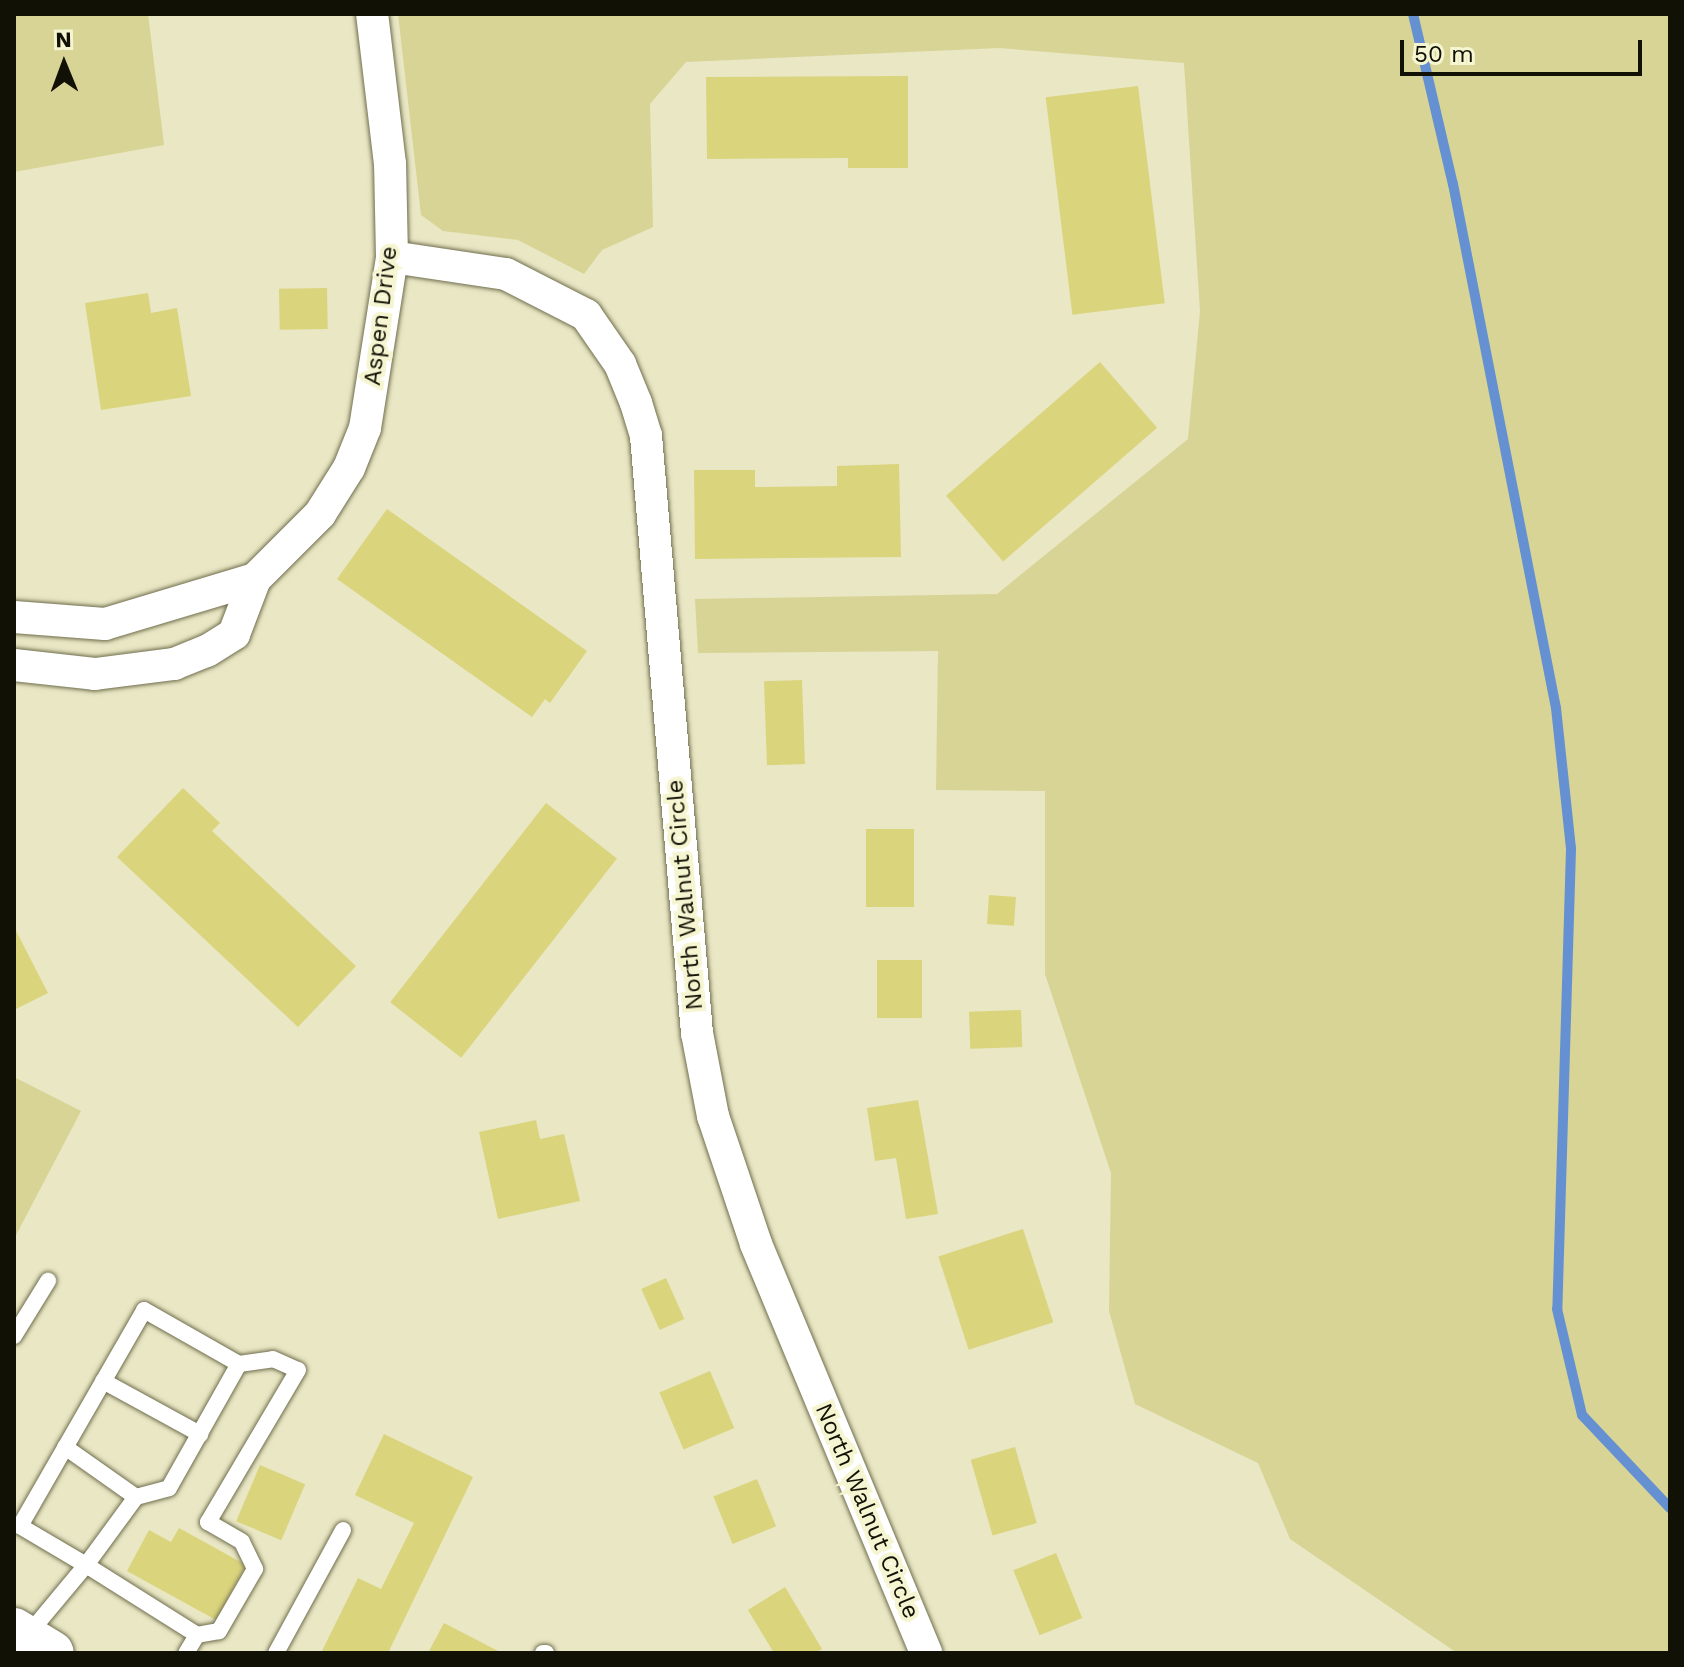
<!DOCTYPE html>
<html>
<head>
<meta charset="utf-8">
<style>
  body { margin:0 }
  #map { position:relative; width:1684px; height:1667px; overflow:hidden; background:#e9e7c4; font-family:"Work Sans",sans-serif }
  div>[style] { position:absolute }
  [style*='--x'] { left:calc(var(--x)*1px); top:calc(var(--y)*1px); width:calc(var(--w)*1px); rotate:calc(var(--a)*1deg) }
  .green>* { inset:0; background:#d8d495 }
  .stream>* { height:10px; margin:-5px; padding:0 5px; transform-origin:5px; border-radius:5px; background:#6591d2 }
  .building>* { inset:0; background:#dad47d; transform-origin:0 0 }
  .roads { filter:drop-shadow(0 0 2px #706e4e) drop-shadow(0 0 2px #706e4e) }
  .lane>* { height:16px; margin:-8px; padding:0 8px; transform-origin:8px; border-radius:8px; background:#fff }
  .street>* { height:32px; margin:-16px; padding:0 16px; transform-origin:16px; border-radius:16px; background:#fff }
  .primary>* { height:44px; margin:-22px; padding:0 22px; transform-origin:22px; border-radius:22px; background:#fff }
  span { translate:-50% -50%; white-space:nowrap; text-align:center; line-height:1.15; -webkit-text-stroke:8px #f6f5d1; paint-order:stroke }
  .street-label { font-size:24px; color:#121106 }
  .frame { position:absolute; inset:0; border:16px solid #121106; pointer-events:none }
  .north { position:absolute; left:24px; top:24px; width:80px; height:80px; -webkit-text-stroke:6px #f6f5d1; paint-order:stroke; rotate:359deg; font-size:22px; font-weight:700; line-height:32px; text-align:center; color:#121106 }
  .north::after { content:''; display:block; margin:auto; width:28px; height:36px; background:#121106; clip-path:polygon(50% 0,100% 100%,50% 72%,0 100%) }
  .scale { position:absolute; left:1400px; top:40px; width:242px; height:36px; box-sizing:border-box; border:4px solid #121106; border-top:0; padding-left:10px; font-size:24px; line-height:28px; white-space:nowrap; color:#121106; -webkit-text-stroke:6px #f6f5d1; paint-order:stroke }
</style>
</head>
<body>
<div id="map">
  <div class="green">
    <div style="clip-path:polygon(14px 14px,148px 14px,164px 145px,14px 172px)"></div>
    <div style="clip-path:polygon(398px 14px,1670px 14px,1670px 1653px,1457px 1653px,1290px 1539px,1258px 1463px,1135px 1404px,1109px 1311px,1111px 1173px,1045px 974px,1045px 791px,936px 790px,938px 651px,698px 653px,695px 599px,997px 594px,1188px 439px,1200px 311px,1184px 63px,999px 48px,686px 62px,650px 104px,653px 227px,602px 250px,584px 274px,518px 240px,443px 231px,421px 215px)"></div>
    <div style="clip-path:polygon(14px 1077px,81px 1111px,14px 1239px)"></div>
  </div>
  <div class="stream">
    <div style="--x:1413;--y:14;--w:175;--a:76.8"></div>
    <div style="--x:1453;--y:184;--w:534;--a:78.88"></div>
    <div style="--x:1556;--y:708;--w:142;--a:83.9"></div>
    <div style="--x:1571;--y:849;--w:460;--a:91.7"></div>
    <div style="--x:1557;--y:1309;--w:109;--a:76.7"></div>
    <div style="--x:1582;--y:1415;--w:128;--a:46.6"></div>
  </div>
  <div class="building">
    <div style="clip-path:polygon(908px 76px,908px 168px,848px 168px,848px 158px,707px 159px,706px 77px)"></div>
    <div style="left:1138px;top:86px;width:219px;height:93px;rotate:83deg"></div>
    <div style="left:327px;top:288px;width:41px;height:48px;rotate:89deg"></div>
    <div style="clip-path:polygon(148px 293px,151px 313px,177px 308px,191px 396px,101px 410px,85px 303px)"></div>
    <div style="left:1100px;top:362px;width:87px;height:204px;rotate:49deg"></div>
    <div style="clip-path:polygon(899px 464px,901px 557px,695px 559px,694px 470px,755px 470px,755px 487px,837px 486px,837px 466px)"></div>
    <div style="clip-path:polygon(387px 509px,587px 651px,550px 703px,545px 699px,532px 717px,337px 579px)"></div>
    <div style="left:802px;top:680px;width:84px;height:38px;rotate:88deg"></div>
    <div style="clip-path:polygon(183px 788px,220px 823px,212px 831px,356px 966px,298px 1027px,117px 857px)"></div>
    <div style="left:546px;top:803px;width:90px;height:253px;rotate:38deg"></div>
    <div style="left:866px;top:829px;width:48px;height:78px"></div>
    <div style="left:989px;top:895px;width:27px;height:29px;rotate:4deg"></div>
    <div style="clip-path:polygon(14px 927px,48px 993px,14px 1010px)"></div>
    <div style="left:877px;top:960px;width:45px;height:58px"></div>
    <div style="left:1021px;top:1010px;width:37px;height:52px;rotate:88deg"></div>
    <div style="clip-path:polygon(918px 1100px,938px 1214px,906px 1219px,896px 1158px,875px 1161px,867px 1108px)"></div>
    <div style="clip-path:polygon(536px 1120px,540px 1139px,564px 1134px,580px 1201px,498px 1219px,479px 1132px)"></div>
    <div style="left:1023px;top:1229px;width:98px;height:89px;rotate:72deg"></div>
    <div style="left:666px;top:1278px;width:45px;height:27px;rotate:66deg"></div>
    <div style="left:710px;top:1371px;width:62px;height:55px;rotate:67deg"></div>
    <div style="clip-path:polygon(384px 1434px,473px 1477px,388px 1653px,321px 1653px,358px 1578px,381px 1589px,414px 1523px,355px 1495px)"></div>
    <div style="left:1015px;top:1447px;width:79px;height:46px;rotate:74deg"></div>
    <div style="left:260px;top:1465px;width:49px;height:61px;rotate:23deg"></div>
    <div style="left:757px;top:1479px;width:51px;height:47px;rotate:68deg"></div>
    <div style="clip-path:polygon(179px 1528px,246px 1565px,216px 1620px,127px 1571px,149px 1530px,171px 1542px)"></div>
    <div style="left:1056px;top:1553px;width:70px;height:46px;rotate:68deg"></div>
    <div style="clip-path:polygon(785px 1587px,822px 1649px,815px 1653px,774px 1653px,748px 1610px)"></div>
    <div style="clip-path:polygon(444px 1623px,502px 1653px,428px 1653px)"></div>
  </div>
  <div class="roads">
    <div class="lane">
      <div style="--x:14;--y:1336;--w:65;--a:-58.3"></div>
      <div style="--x:103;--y:1381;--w:111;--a:28.7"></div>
      <div style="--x:65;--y:1447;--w:87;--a:35.2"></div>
      <div style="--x:136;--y:1497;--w:84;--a:126.3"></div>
      <div style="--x:86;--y:1565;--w:131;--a:32.2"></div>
      <div style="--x:197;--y:1635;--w:21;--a:121"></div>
      <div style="--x:136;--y:1497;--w:34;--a:-15"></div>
      <div style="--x:169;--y:1488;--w:142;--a:-60.6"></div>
      <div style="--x:26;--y:1637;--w:94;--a:-50.2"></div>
      <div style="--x:86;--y:1565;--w:77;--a:-149.4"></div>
      <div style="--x:20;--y:1526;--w:249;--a:-60.1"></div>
      <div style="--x:144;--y:1310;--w:109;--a:29.6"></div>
      <div style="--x:239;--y:1364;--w:34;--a:-8"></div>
      <div style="--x:273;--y:1359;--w:27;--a:24"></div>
      <div style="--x:298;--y:1370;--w:177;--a:120.6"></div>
      <div style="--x:208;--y:1522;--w:39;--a:30"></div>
      <div style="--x:242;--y:1542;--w:30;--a:64"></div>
      <div style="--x:255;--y:1569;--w:72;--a:120.1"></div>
      <div style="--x:219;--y:1631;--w:22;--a:170"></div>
      <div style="--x:276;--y:1653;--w:140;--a:-61.4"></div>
      <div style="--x:543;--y:1653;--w:3;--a:0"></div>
    </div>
    <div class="street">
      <div style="--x:392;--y:257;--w:115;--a:8.5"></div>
      <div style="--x:506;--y:274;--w:90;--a:27.1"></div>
      <div style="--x:586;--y:315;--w:60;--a:55.2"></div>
      <div style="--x:620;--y:364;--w:42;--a:67.7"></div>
      <div style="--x:636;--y:403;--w:34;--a:73"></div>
      <div style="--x:646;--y:436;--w:599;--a:85.12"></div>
      <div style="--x:697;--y:1033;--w:85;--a:79.1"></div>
      <div style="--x:713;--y:1116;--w:135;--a:71.4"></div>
      <div style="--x:756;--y:1244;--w:443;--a:67.4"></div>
      <div style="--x:14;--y:617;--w:91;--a:4.4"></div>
      <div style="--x:105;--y:624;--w:157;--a:-16.7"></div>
      <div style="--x:14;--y:665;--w:81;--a:6.3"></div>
      <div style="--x:95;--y:674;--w:80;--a:-7.2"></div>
      <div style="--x:174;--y:664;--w:35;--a:-22"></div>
      <div style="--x:207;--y:651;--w:32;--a:-32"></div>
      <div style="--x:234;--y:634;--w:59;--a:-69.1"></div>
      <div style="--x:255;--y:579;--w:92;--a:-45"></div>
      <div style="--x:320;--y:514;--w:54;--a:-57.8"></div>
      <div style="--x:349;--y:468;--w:43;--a:-68.2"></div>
      <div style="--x:365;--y:428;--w:173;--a:-81"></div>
      <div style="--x:392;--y:257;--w:93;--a:-91.2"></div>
      <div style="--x:390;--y:164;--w:151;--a:-96.8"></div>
    </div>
    <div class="primary">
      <div style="--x:14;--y:1630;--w:44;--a:31.2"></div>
    </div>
  </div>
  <div class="street-label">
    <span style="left:381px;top:316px;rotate:-83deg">Aspen Drive</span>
    <span style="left:685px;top:895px;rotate:-95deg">North Walnut Circle</span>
    <span style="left:867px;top:1511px;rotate:67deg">North Walnut Circle</span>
  </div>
  <div class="frame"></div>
  <div class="north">N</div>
  <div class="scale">50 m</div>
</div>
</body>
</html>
